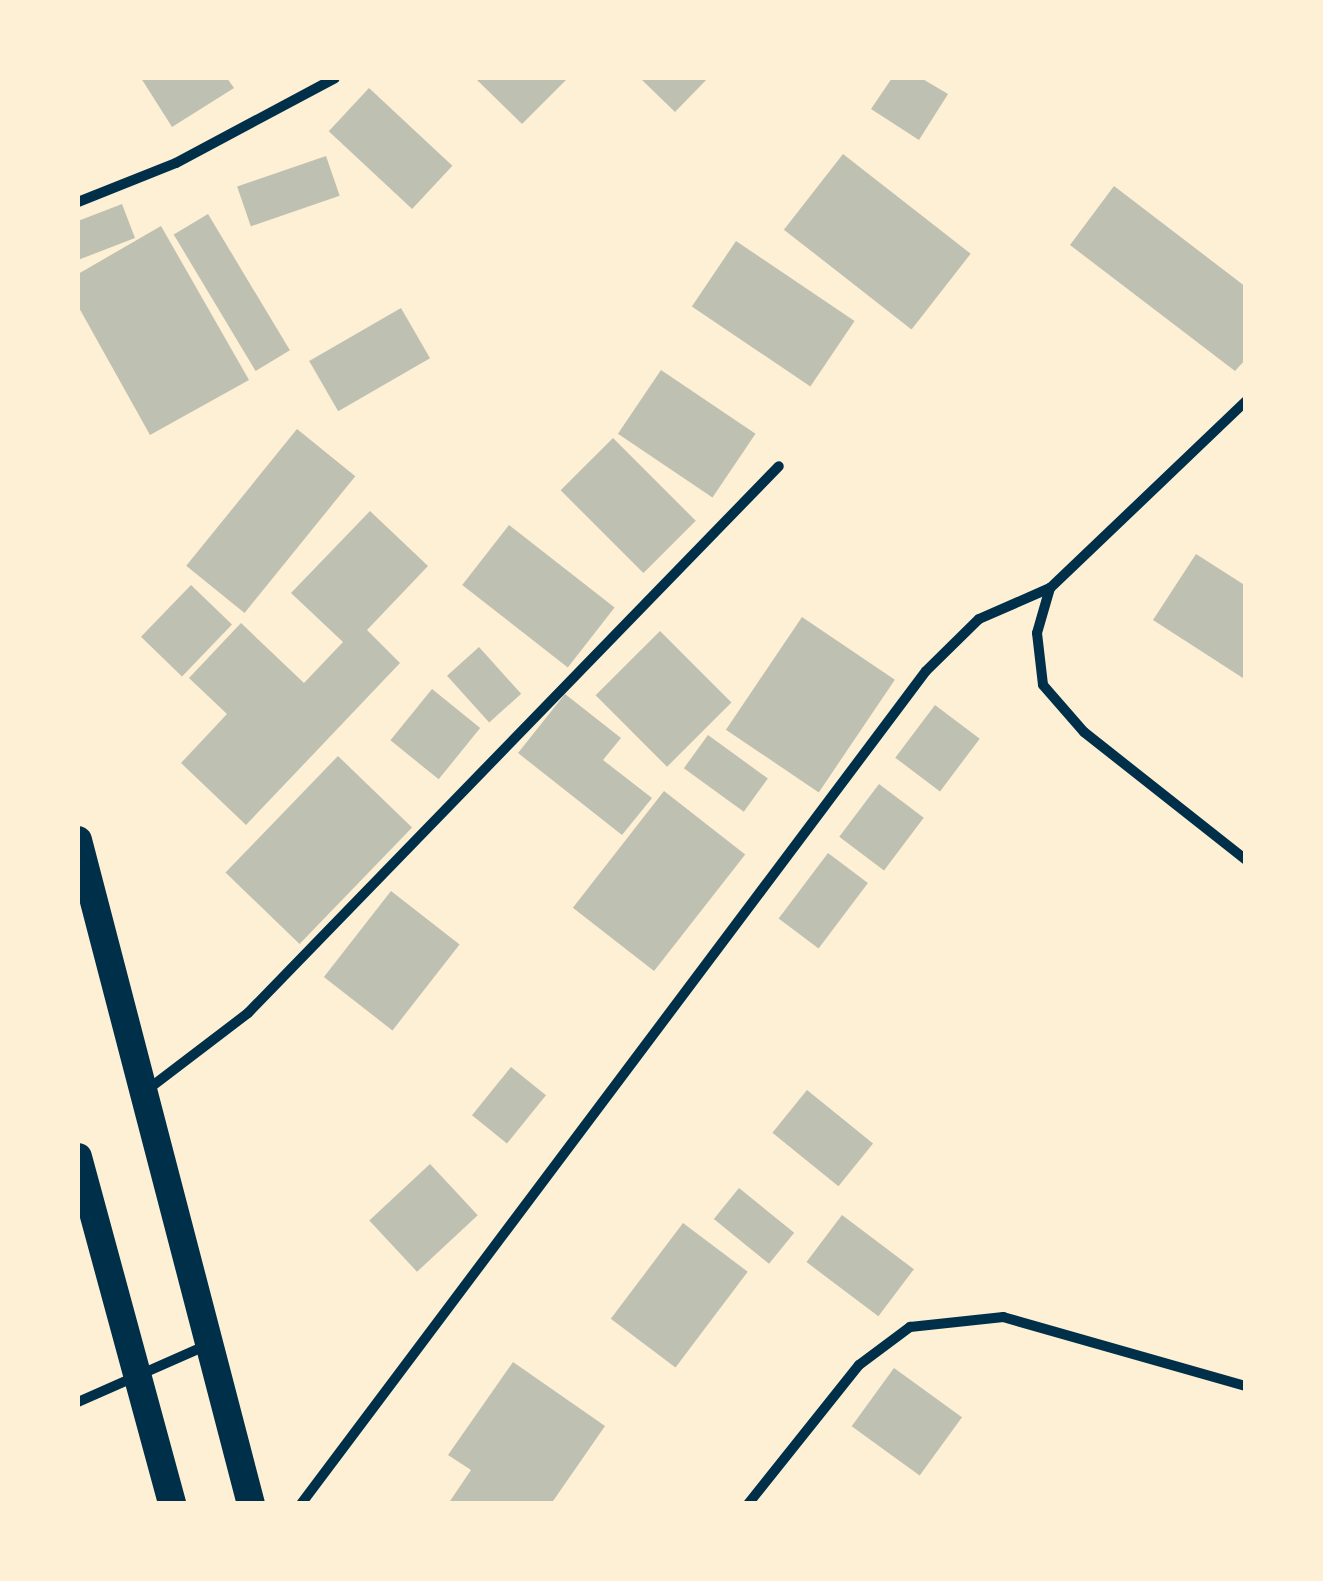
<!DOCTYPE html>
<html>
<head>
<meta charset="utf-8">
<style>
  body { margin:0 }
  #map { position:relative; width:1323px; height:1581px; overflow:hidden; background:#fdf0d5; font-family:"IBM Plex Serif",serif }
  div>[style] { position:absolute }
  [style*='--x'] { left:calc(var(--x)*1px); top:calc(var(--y)*1px); width:calc(var(--w)*1px); rotate:calc(var(--a)*1deg) }
  .building>* { inset:0; background:#bec0b2; transform-origin:0 0 }
  .minor>* { height:10px; margin:-5px; padding:0 5px; transform-origin:5px; border-radius:5px; background:#003049 }
  .trunk>* { height:28px; margin:-14px; padding:0 14px; transform-origin:14px; border-radius:14px; background:#003049 }
  span { translate:-50% -50%; white-space:nowrap; text-align:center; line-height:1.15; -webkit-text-stroke:10px #fdf0d5; paint-order:stroke }
  .frame { position:absolute; inset:0; border:80px solid #fdf0d5; pointer-events:none }
</style>
</head>
<body>
<div id="map">
  <div class="building">
    <div style="clip-path:polygon(141px 78px,227px 78px,234px 88px,172px 127px)"></div>
    <div style="clip-path:polygon(475px 78px,568px 78px,522px 124px)"></div>
    <div style="clip-path:polygon(640px 78px,708px 78px,675px 112px)"></div>
    <div style="clip-path:polygon(892px 78px,921px 78px,948px 94px,919px 140px,871px 109px)"></div>
    <div style="left:369px;top:88px;width:114px;height:59px;rotate:43deg"></div>
    <div style="left:843px;top:154px;width:162px;height:96px;rotate:38deg"></div>
    <div style="left:326px;top:156px;width:42px;height:94px;rotate:71deg"></div>
    <div style="clip-path:polygon(1114px 186px,1246px 287px,1246px 359px,1235px 371px,1070px 245px)"></div>
    <div style="clip-path:polygon(122px 204px,135px 238px,78px 260px,78px 221px)"></div>
    <div style="left:208px;top:214px;width:159px;height:40px;rotate:59deg"></div>
    <div style="clip-path:polygon(161px 226px,249px 380px,150px 435px,78px 306px,78px 274px)"></div>
    <div style="left:736px;top:241px;width:143px;height:79px;rotate:34deg"></div>
    <div style="left:401px;top:308px;width:58px;height:106px;rotate:60deg"></div>
    <div style="left:661px;top:370px;width:114px;height:77px;rotate:34deg"></div>
    <div style="left:297px;top:429px;width:75px;height:176px;rotate:39deg"></div>
    <div style="left:613px;top:438px;width:117px;height:74px;rotate:45deg"></div>
    <div style="clip-path:polygon(370px 511px,428px 566px,367px 630px,400px 663px,246px 825px,181px 763px,227px 714px,189px 678px,241px 623px,304px 683px,343px 642px,291px 593px)"></div>
    <div style="left:509px;top:525px;width:134px;height:76px;rotate:38deg"></div>
    <div style="clip-path:polygon(1196px 554px,1246px 586px,1246px 680px,1153px 620px)"></div>
    <div style="left:191px;top:585px;width:57px;height:72px;rotate:44deg"></div>
    <div style="left:802px;top:617px;width:112px;height:136px;rotate:34deg"></div>
    <div style="left:660px;top:631px;width:101px;height:91px;rotate:45deg"></div>
    <div style="left:479px;top:647px;width:63px;height:43px;rotate:48deg"></div>
    <div style="left:432px;top:689px;width:62px;height:66px;rotate:39deg"></div>
    <div style="clip-path:polygon(565px 694px,621px 738px,603px 760px,652px 798px,622px 835px,518px 753px)"></div>
    <div style="left:935px;top:705px;width:56px;height:66px;rotate:37deg"></div>
    <div style="left:708px;top:735px;width:74px;height:41px;rotate:36deg"></div>
    <div style="left:338px;top:756px;width:103px;height:162px;rotate:44deg"></div>
    <div style="left:879px;top:784px;width:56px;height:66px;rotate:37deg"></div>
    <div style="left:664px;top:791px;width:103px;height:148px;rotate:38deg"></div>
    <div style="left:828px;top:853px;width:50px;height:82px;rotate:37deg"></div>
    <div style="left:391px;top:891px;width:87px;height:109px;rotate:38deg"></div>
    <div style="left:511px;top:1067px;width:45px;height:62px;rotate:39deg"></div>
    <div style="left:807px;top:1090px;width:85px;height:55px;rotate:39deg"></div>
    <div style="left:430px;top:1164px;width:70px;height:83px;rotate:47deg"></div>
    <div style="left:739px;top:1188px;width:71px;height:40px;rotate:39deg"></div>
    <div style="left:842px;top:1215px;width:90px;height:59px;rotate:37deg"></div>
    <div style="left:683px;top:1223px;width:81px;height:120px;rotate:37deg"></div>
    <div style="clip-path:polygon(513px 1362px,605px 1426px,551px 1504px,448px 1504px,471px 1470px,448px 1455px)"></div>
    <div style="left:894px;top:1368px;width:84px;height:72px;rotate:36deg"></div>
  </div>
  <div class="minor">
    <div style="--x:78;--y:202;--w:105;--a:-21.7"></div>
    <div style="--x:176;--y:163;--w:180;--a:-28.1"></div>
    <div style="--x:1246;--y:401;--w:271;--a:136.3"></div>
    <div style="--x:1050;--y:588;--w:47;--a:106.1"></div>
    <div style="--x:1037;--y:633;--w:52;--a:83.4"></div>
    <div style="--x:1043;--y:685;--w:62;--a:48.9"></div>
    <div style="--x:1084;--y:732;--w:206;--a:38.3"></div>
    <div style="--x:147;--y:1090;--w:127;--a:-37.3"></div>
    <div style="--x:248;--y:1013;--w:762;--a:-45.85"></div>
    <div style="--x:78;--y:1402;--w:139;--a:-23.8"></div>
    <div style="--x:301;--y:1504;--w:1041;--a:-53.12"></div>
    <div style="--x:926;--y:671;--w:74;--a:-44.5"></div>
    <div style="--x:979;--y:619;--w:77;--a:-23.6"></div>
    <div style="--x:748;--y:1504;--w:178;--a:-51.4"></div>
    <div style="--x:859;--y:1365;--w:64;--a:-36.7"></div>
    <div style="--x:910;--y:1327;--w:94;--a:-6.1"></div>
    <div style="--x:1003;--y:1317;--w:253;--a:15.9"></div>
  </div>
  <div class="trunk">
    <div style="--x:78;--y:840;--w:686;--a:75.4"></div>
    <div style="--x:78;--y:1157;--w:360;--a:74.8"></div>
  </div>
  <div class="frame"></div>
</div>
</body>
</html>
